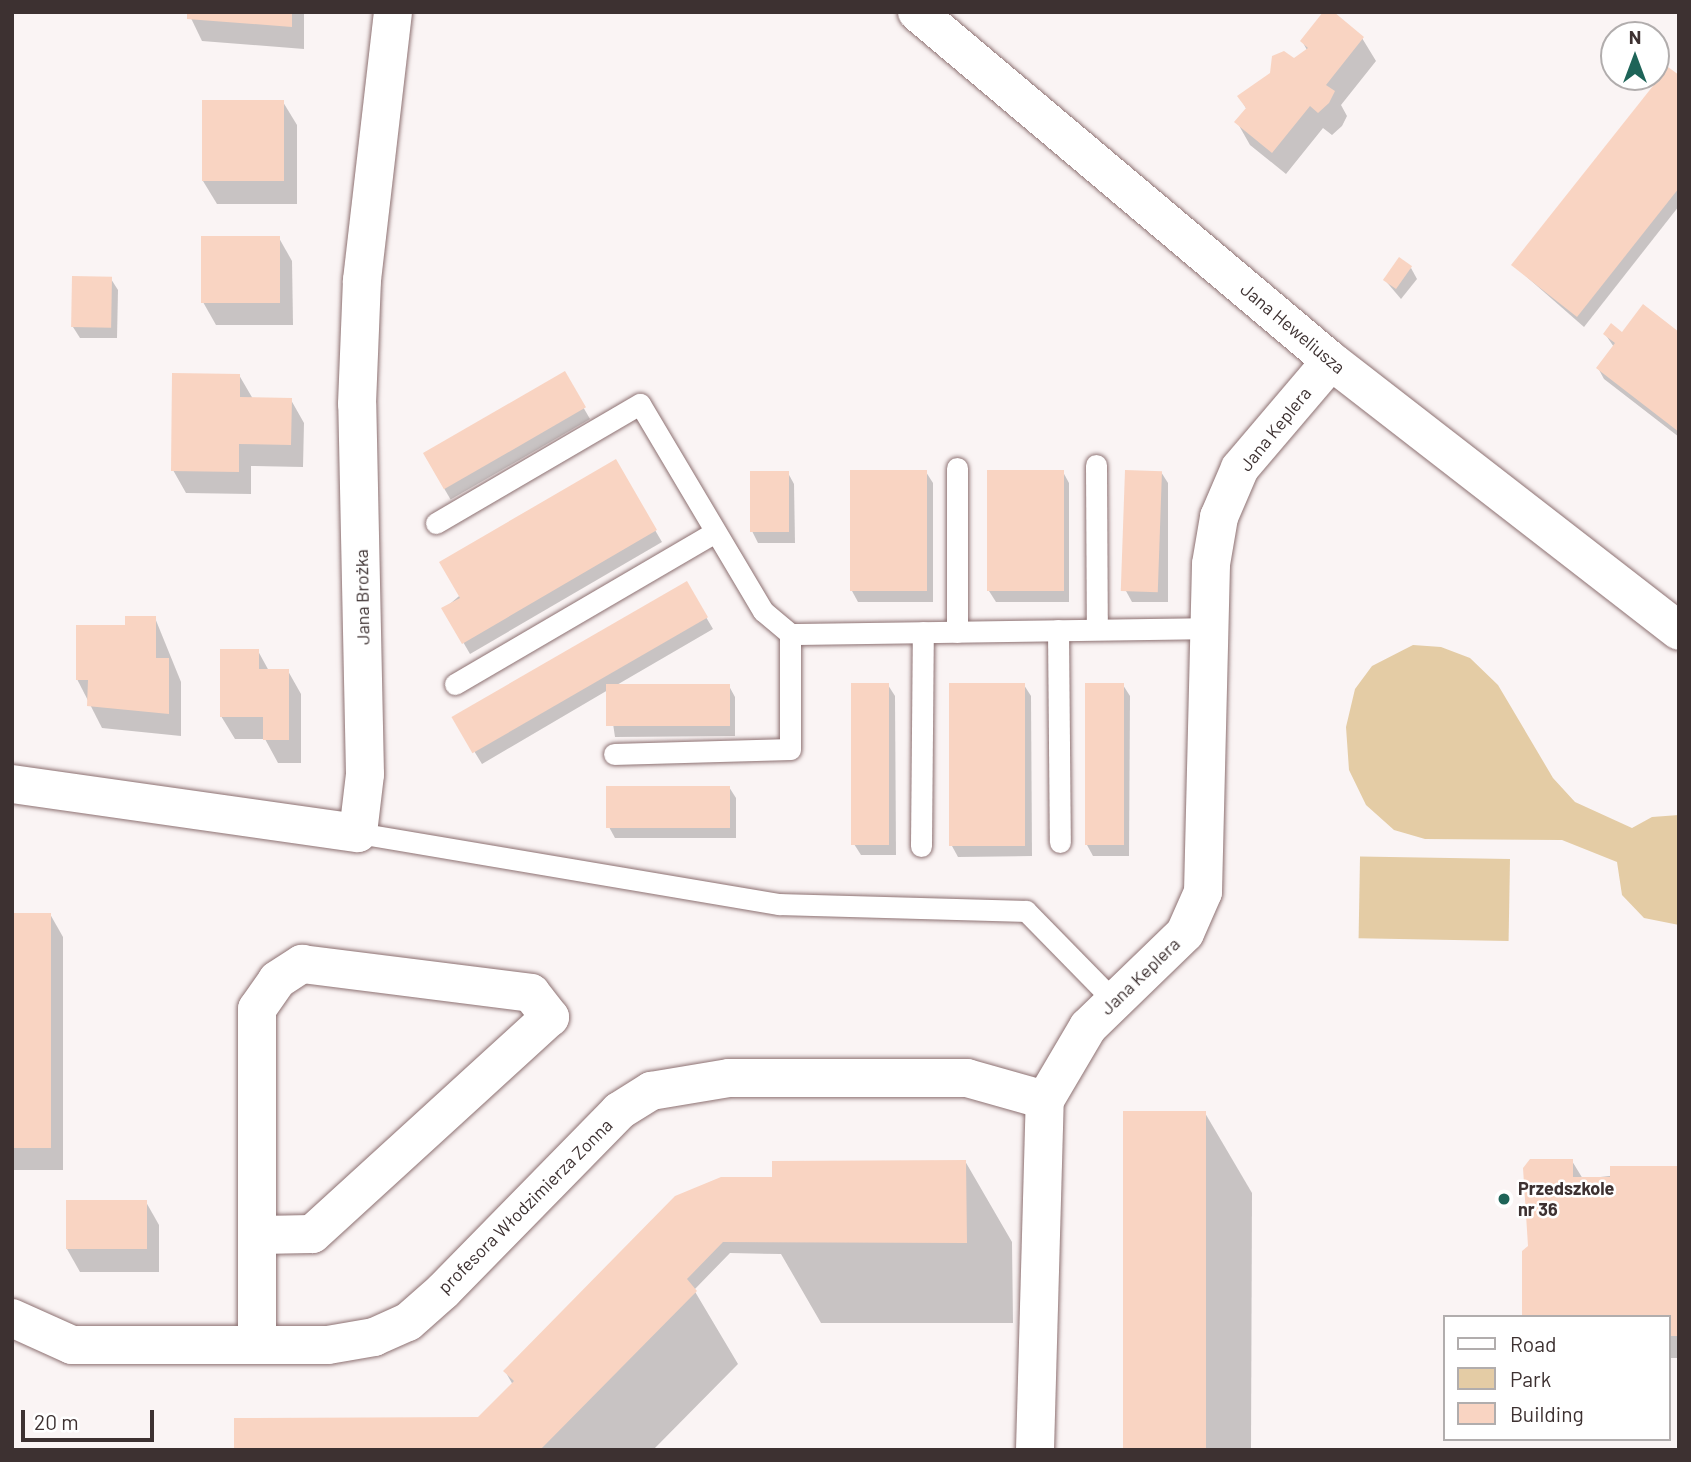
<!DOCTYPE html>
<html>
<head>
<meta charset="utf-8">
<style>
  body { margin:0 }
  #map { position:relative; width:1691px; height:1462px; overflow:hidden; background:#faf4f4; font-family:Barlow,sans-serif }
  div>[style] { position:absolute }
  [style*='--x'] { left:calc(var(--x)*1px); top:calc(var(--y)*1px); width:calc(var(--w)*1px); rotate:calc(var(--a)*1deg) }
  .green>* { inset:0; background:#e4cca5; transform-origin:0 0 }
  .shadow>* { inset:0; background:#0003; transform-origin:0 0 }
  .building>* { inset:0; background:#f9d4c2; transform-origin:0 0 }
  .roads { filter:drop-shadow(0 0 2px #8d7172) drop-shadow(0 0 2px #8d7172) }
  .lane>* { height:21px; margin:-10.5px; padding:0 10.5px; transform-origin:10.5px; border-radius:10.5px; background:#fff }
  .street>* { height:38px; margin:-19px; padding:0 19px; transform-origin:19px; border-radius:19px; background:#fff }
  .dots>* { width:19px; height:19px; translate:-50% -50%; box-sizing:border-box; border:4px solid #fff; border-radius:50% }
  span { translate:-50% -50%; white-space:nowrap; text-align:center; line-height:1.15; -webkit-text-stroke:5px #fff; paint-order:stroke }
  .street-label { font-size:18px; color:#3d3131 }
  .poi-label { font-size:18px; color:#3d3131; font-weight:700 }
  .left { translate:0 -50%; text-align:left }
  .frame { position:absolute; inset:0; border:14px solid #3d3131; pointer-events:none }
  .legend { position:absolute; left:1443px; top:1315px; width:228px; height:126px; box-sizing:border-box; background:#fff; border:2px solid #b1adad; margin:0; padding:9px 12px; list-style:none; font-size:21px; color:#3d3131 }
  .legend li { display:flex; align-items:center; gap:14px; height:35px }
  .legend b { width:35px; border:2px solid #b1adad }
  .north { position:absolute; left:1600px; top:21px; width:70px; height:70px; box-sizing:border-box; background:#fff; border:2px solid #b1adad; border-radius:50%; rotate:0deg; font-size:19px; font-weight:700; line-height:28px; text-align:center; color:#3d3131 }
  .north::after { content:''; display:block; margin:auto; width:24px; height:32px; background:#1e6458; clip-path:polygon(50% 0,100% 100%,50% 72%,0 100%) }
  .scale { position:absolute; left:21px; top:1410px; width:133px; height:32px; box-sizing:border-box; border:4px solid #3d3131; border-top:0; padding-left:9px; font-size:21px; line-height:24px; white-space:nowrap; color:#3d3131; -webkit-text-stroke:5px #fff; paint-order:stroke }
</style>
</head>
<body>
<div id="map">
  <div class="green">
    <div style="clip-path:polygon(1413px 645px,1441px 647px,1470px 658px,1498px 685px,1553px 778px,1575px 802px,1632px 828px,1652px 817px,1679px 815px,1679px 925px,1644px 918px,1622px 895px,1617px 862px,1562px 840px,1425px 839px,1394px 830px,1366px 805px,1349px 770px,1346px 727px,1355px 689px,1372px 666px)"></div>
    <div style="left:1510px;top:859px;width:82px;height:150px;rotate:91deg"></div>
  </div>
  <div class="shadow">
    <div style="clip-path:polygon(188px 12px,304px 12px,304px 49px,202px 41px)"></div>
    <div style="clip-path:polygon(1362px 38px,1376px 61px,1341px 105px,1347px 116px,1342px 126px,1332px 135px,1323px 128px,1286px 174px,1250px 145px,1237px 122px,1247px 110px,1239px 96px,1307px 50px,1302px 41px)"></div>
    <div style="clip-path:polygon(1679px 77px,1679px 206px,1584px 327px,1513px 265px)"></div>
    <div style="clip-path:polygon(283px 102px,297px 125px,297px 204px,217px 204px,203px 181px)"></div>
    <div style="clip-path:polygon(279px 238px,292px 261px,293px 325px,216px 325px,203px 302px)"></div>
    <div style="clip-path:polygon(1411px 268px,1417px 279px,1401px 299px,1384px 279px)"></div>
    <div style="clip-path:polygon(111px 279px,118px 290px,117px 338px,80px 338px,73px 327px)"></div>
    <div style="clip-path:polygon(1605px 334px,1679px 334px,1679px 437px,1604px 379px,1598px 368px,1614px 347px)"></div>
    <div style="left:564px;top:374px;width:52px;height:161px;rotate:60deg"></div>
    <div style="clip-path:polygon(239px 375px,253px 399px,291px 400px,304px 423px,303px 467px,251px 466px,251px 494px,186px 493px,173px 470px)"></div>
    <div style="clip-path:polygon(615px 462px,662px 542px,470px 654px,444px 609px)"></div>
    <div style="clip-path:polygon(926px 472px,933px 483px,933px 602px,858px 602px,852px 591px)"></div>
    <div style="clip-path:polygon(1063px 472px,1069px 483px,1069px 602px,996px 602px,989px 591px)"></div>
    <div style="clip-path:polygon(1161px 472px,1168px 483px,1168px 602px,1132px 602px,1126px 591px)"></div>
    <div style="clip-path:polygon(788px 473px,794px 484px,795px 543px,758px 543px,752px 531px)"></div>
    <div style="clip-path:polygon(686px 583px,713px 629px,615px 686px,729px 686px,735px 697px,735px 736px,615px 737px,608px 690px,482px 764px,455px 720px)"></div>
    <div style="clip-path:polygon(155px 618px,181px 682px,181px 736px,102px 728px,77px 679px,127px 627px)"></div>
    <div style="clip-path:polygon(258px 651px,269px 671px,288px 671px,301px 694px,301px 763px,278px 763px,265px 739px,235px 739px,221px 716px)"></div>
    <div style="clip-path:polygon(888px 685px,895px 696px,896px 855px,861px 855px,854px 844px)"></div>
    <div style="clip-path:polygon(1024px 685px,1031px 696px,1032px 856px,958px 857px,952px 846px)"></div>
    <div style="clip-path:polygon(1123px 685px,1130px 696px,1129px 856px,1093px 856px,1087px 845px)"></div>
    <div style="clip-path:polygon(729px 787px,736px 798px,736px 838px,615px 838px,609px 827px)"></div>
    <div style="clip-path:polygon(12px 914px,50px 914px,63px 937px,63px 1170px,12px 1170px)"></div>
    <div style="clip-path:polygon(1205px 1113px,1252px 1193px,1251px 1450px,1124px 1450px)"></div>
    <div style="clip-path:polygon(965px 1161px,1012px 1242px,1013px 1323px,821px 1323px,781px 1254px,730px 1253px,694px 1290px,738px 1364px,653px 1450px,236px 1450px,479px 1419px,513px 1385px,505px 1371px,771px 1178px)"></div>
    <div style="clip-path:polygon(1572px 1161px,1583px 1179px,1679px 1168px,1679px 1358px,1668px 1358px,1668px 1317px,1530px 1247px)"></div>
    <div style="clip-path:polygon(146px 1202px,159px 1225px,159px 1272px,80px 1272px,67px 1249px)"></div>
  </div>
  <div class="building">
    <div style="clip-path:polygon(187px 12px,292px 12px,292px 27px,187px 19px)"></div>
    <div style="clip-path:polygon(1323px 12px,1334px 12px,1364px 37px,1326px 85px,1335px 91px,1329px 103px,1318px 113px,1310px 106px,1272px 153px,1234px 122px,1246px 108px,1237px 96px,1270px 73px,1272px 56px,1284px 51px,1294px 58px,1308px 48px,1300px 41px)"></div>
    <div style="clip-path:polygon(1668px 67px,1679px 75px,1679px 188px,1577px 317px,1511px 265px)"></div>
    <div style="left:202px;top:100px;width:82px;height:81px"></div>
    <div style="left:201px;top:236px;width:79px;height:67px"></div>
    <div style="left:1399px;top:257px;width:16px;height:28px;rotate:35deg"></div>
    <div style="left:72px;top:276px;width:40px;height:51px;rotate:1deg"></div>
    <div style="clip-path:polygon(1643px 304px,1679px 332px,1679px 432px,1596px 368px,1615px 343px,1603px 334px,1611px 323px,1622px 332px)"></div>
    <div style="left:565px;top:371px;width:42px;height:164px;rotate:60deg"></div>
    <div style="clip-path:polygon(172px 373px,240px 374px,240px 397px,292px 398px,291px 445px,239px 444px,239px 472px,171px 471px)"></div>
    <div style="clip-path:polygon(616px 459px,657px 530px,462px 644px,441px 608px,460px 598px,439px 562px)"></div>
    <div style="left:850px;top:470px;width:77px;height:121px"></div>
    <div style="left:987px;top:470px;width:77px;height:121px"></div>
    <div style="left:1125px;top:470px;width:37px;height:121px;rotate:2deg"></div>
    <div style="left:750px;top:471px;width:39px;height:61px"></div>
    <div style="left:687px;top:581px;width:42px;height:272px;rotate:60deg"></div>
    <div style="clip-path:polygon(125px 616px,156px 616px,156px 658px,169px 658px,169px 714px,87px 706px,88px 680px,76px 680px,76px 625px,125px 625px)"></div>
    <div style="clip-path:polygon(220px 649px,259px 649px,259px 669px,289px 669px,289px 740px,263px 740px,263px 717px,220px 717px)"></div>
    <div style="left:889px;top:683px;width:162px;height:38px;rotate:90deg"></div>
    <div style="left:949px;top:683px;width:76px;height:163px"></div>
    <div style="left:1085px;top:683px;width:39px;height:162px"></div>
    <div style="left:606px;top:684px;width:124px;height:42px"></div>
    <div style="left:606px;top:786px;width:124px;height:42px"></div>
    <div style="left:12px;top:913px;width:39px;height:235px"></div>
    <div style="left:1206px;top:1111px;width:339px;height:83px;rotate:90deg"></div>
    <div style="clip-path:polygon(1530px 1159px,1573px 1159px,1573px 1177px,1610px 1177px,1610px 1166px,1679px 1166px,1679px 1336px,1668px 1336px,1668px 1317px,1522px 1317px,1522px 1251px,1528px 1246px,1523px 1168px)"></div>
    <div style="clip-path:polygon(966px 1160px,967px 1243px,723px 1242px,687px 1279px,697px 1291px,540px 1450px,234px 1450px,234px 1418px,478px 1417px,514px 1381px,503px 1371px,675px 1196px,721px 1177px,772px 1177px,772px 1161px)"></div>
    <div style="left:66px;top:1200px;width:81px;height:49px"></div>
  </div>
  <div class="roads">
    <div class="lane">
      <div style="--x:1096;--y:465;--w:164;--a:89.7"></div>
      <div style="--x:957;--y:468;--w:164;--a:90"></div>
      <div style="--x:436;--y:523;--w:236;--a:-30.3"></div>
      <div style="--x:640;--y:404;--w:241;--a:59.3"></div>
      <div style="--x:763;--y:611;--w:35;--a:40"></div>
      <div style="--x:790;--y:634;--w:115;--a:90"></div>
      <div style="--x:790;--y:749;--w:176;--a:178.4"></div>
      <div style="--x:1058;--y:630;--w:212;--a:89.5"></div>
      <div style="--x:790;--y:634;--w:419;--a:-0.8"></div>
      <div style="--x:455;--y:684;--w:299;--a:-30.3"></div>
      <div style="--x:358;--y:833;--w:427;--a:9.6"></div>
      <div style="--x:779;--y:904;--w:247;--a:1.6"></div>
      <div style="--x:1026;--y:911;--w:127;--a:45.6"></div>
      <div style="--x:921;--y:846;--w:214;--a:-89.5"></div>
    </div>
    <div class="street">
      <div style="--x:917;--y:12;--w:541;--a:40.13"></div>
      <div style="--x:1331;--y:361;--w:440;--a:37.8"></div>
      <div style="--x:12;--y:784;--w:349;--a:8.1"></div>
      <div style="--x:358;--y:833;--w:59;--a:-83.2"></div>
      <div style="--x:365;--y:774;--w:370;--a:-91.2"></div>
      <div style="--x:357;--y:404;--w:124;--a:-87.7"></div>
      <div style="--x:362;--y:280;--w:270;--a:-83.4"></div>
      <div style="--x:12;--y:1318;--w:66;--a:24.2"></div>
      <div style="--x:72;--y:1345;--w:256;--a:0"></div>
      <div style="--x:328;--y:1345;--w:47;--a:-9.9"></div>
      <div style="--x:374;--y:1337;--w:37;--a:-24"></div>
      <div style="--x:408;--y:1322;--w:47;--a:-41.5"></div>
      <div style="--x:443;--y:1291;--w:252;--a:-45.6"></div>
      <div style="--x:619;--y:1111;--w:38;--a:-32"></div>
      <div style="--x:651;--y:1091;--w:79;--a:-9.5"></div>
      <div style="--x:729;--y:1078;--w:238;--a:0"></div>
      <div style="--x:967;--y:1078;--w:81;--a:15.8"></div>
      <div style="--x:257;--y:1345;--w:336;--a:-90"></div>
      <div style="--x:257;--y:1009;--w:35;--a:-55"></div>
      <div style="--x:277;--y:980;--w:30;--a:-33"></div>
      <div style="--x:302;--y:964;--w:231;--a:7.2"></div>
      <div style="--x:531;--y:993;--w:31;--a:52"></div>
      <div style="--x:550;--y:1017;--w:322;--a:137.6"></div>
      <div style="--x:312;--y:1234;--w:53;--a:178.9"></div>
      <div style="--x:1035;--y:1450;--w:350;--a:-88.4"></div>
      <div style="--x:1045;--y:1100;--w:85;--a:-59.5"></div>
      <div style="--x:1088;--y:1027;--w:135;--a:-44.1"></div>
      <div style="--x:1185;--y:933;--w:45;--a:-66.3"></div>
      <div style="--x:1203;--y:892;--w:328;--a:-88.6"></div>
      <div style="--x:1211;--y:564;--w:48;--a:-80.3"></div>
      <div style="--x:1219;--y:517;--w:53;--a:-66.8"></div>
      <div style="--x:1240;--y:468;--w:140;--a:-49.6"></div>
    </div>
  </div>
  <div class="dots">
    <div style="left:1504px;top:1199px;background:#1e6458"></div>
  </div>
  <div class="street-label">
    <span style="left:1293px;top:328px;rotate:40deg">Jana Heweliusza</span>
    <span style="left:1275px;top:429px;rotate:-51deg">Jana Keplera</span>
    <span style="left:362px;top:597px;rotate:-91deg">Jana Brożka</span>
    <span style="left:1140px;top:976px;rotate:-44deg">Jana Keplera</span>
    <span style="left:525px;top:1206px;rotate:-45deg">profesora Włodzimierza Zonna</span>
  </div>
  <div class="poi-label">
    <span class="left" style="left:1518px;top:1199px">Przedszkole<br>nr 36</span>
  </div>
  <div class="frame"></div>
  <ul class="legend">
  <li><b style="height:9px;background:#fff"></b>Road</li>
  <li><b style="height:19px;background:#e4cca5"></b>Park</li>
  <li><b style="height:19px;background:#f9d4c2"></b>Building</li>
  </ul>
  <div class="north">N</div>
  <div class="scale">20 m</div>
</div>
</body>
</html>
